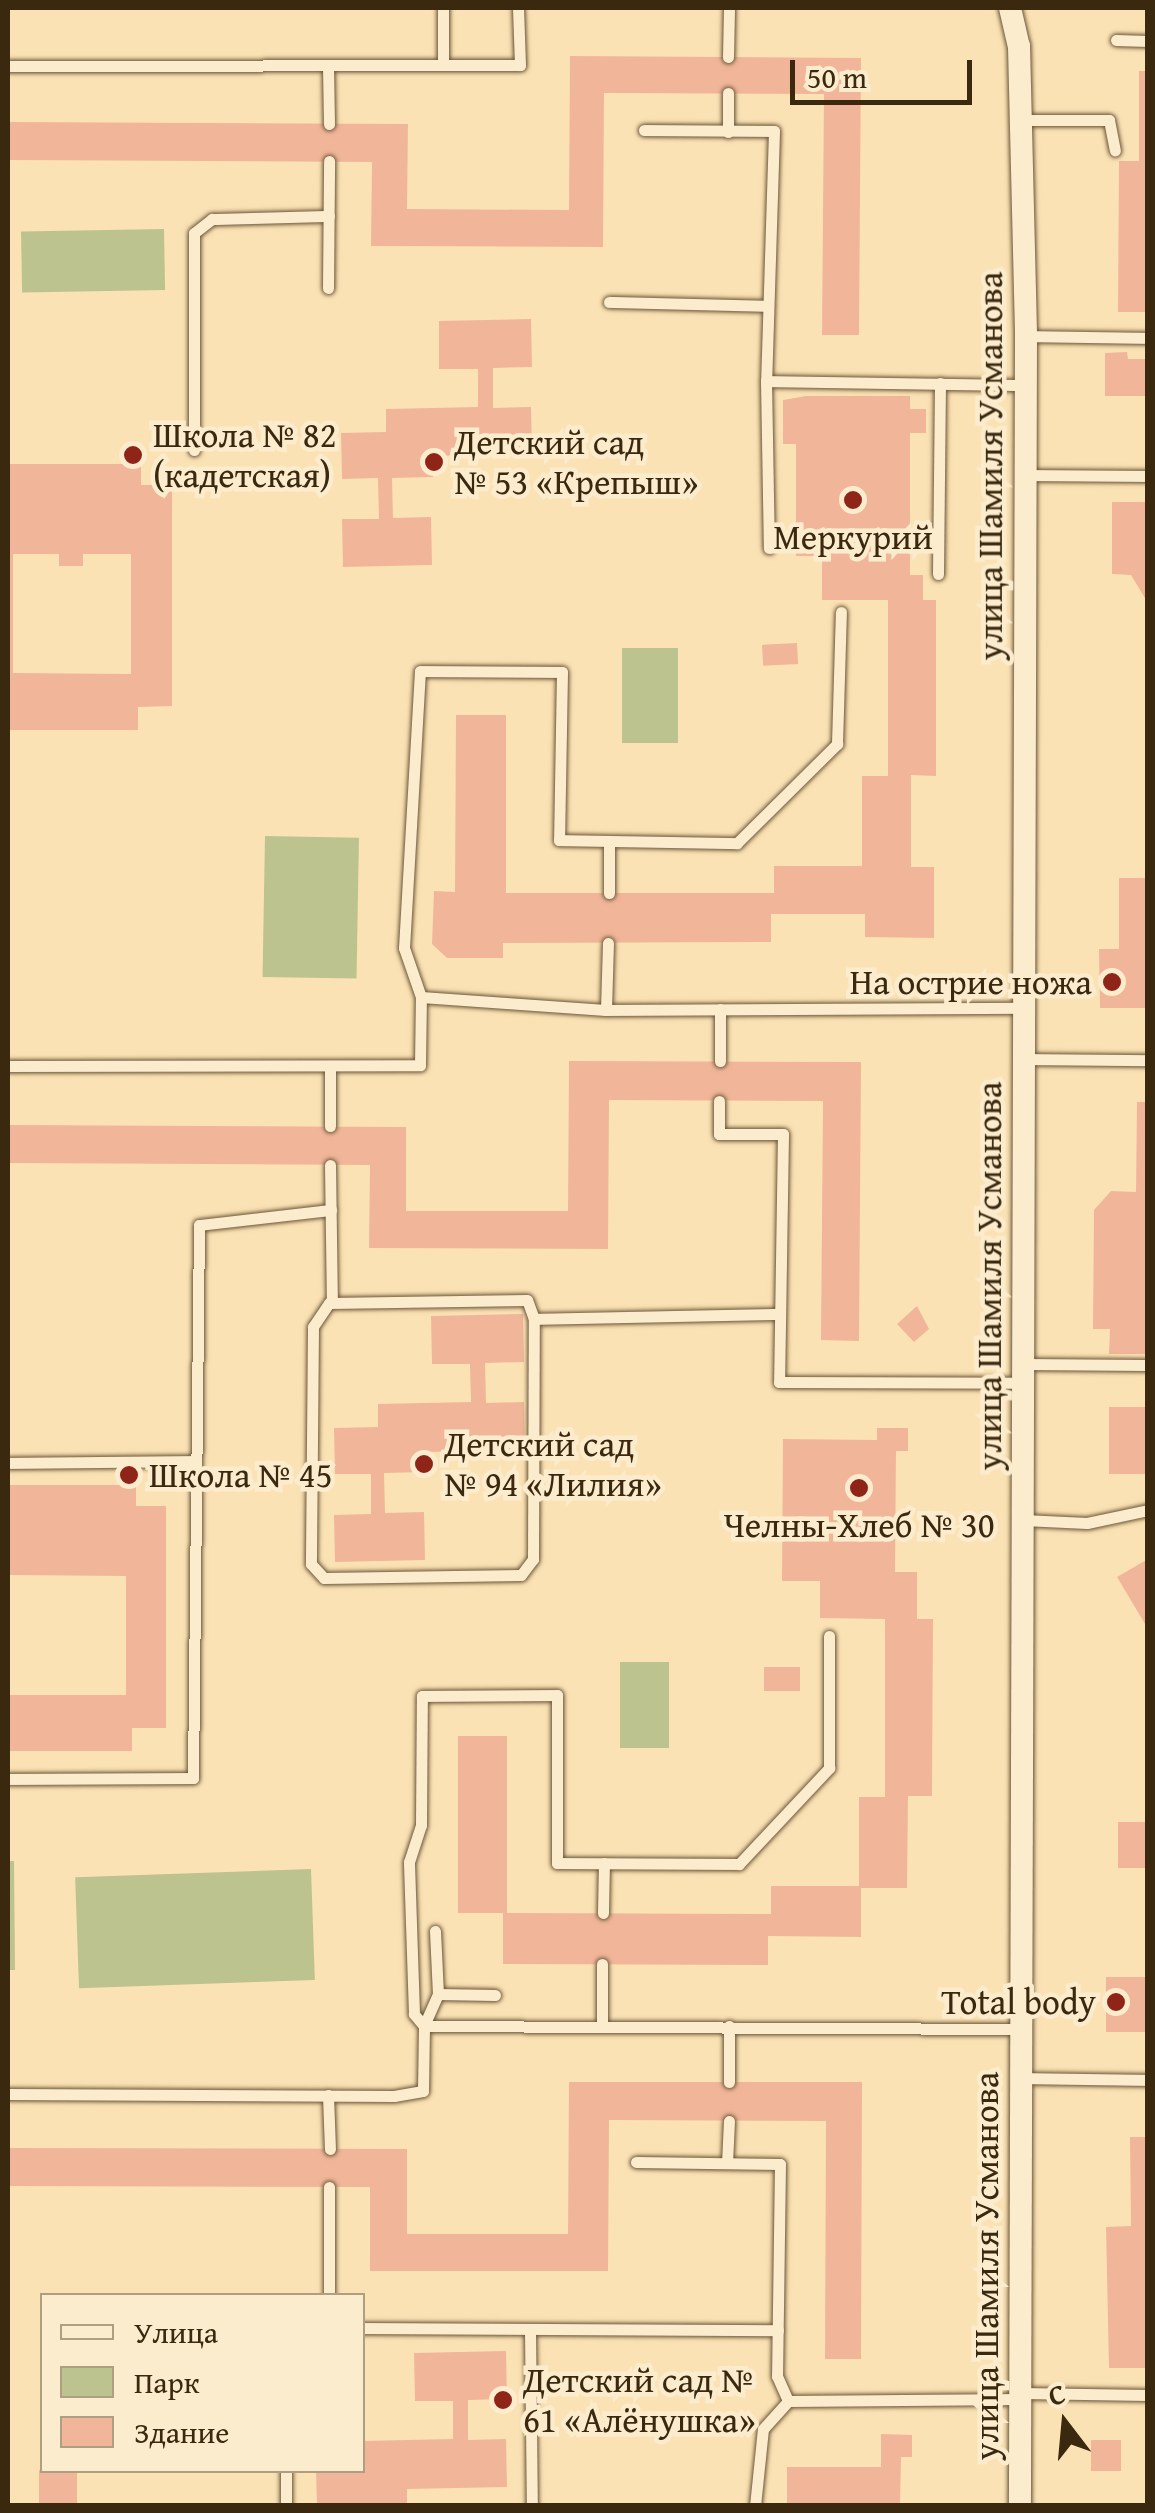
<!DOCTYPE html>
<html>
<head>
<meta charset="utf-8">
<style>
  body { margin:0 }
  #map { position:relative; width:1155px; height:2513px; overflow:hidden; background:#fbe2b4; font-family:"Gentium Book Plus",serif }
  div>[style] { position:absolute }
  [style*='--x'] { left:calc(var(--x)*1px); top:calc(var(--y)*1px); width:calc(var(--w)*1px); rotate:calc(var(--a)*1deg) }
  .green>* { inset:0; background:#bdc38e; transform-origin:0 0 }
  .building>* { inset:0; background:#f1b699; transform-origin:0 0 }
  .roads { filter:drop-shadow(0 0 2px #6a5638) drop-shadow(0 0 2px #6a5638) }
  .lane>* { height:11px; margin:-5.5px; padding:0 5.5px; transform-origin:5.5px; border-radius:5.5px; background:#fcecce }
  .street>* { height:22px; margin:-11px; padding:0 11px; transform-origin:11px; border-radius:11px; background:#fcecce }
  .dots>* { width:28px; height:28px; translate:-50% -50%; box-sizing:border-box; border:5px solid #fcecce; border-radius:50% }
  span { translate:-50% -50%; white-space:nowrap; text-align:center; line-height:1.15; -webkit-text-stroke:9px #fcecce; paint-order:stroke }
  .poi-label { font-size:35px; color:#3a280f }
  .left { translate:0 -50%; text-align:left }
  .right { translate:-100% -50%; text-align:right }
  .street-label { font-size:35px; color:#3a280f }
  .frame { position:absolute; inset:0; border:10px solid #3a280f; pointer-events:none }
  .legend { position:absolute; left:40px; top:2293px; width:325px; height:180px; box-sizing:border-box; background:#fcecce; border:2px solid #ae9e82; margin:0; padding:12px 18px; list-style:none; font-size:30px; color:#3a280f }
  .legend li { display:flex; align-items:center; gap:20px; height:50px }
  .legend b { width:50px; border:2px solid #ae9e82 }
  .north { position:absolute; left:1015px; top:2373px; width:100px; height:100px; -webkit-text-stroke:8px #fcecce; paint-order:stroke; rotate:344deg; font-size:28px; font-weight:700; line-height:40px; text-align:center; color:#3a280f }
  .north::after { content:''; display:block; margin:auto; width:35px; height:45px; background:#3a280f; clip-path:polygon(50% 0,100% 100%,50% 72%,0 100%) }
  .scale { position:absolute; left:790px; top:60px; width:182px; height:45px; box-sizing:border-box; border:5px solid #3a280f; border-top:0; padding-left:12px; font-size:30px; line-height:35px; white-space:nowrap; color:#3a280f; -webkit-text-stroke:8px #fcecce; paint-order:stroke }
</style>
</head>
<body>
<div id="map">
  <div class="green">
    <div style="left:164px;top:229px;width:61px;height:143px;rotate:89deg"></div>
    <div style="left:622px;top:648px;width:56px;height:95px"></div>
    <div style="left:265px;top:836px;width:94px;height:141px;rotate:1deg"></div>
    <div style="left:669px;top:1662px;width:86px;height:49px;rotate:90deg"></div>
    <div style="clip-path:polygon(8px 1861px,14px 1861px,15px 1970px,8px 1970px)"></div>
    <div style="left:311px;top:1869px;width:111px;height:236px;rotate:88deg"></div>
  </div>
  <div class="building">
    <div style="clip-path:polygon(570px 56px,861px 58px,859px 335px,822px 335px,824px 94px,604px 93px,603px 247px,371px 246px,372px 162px,8px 160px,8px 122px,408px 124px,407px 209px,569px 210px)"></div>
    <div style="clip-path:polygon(1139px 71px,1148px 71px,1148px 312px,1118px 312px,1119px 161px,1139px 161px)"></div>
    <div style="clip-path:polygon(531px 319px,532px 367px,493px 368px,493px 408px,531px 407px,532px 454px,432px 456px,433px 477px,392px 478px,393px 518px,431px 517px,432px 565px,343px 567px,342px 519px,379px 519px,378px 478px,342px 479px,341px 433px,386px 432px,386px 409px,478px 407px,478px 369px,439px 369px,439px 321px)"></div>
    <div style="clip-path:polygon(1127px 352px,1128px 359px,1148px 359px,1148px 396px,1105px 396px,1105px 353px)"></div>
    <div style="clip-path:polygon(806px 396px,910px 396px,910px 409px,926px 409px,926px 433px,910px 433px,910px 575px,923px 575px,923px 600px,936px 600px,936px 776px,911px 775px,911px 867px,934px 867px,934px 938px,865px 937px,865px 914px,771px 914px,771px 942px,503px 943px,503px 958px,447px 958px,432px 944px,434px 891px,455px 892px,456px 715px,506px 715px,506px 893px,774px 893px,774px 866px,862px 866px,862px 776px,888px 776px,888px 600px,822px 600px,822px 556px,796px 556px,796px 444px,783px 444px,783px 400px)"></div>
    <div style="clip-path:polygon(evenodd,8px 464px,141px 464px,141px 485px,172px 485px,172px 706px,138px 707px,138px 730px,8px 730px,8px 464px,13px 554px,59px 554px,59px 566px,83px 566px,83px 554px,131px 554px,131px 674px,13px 673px,13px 554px)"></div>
    <div style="clip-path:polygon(1112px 502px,1148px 502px,1148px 603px,1131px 575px,1112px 574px)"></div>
    <div style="left:797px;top:643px;width:21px;height:35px;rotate:87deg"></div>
    <div style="clip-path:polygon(1119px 878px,1148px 878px,1148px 1008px,1100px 1008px,1099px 949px,1119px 949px)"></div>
    <div style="clip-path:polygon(569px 1061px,861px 1062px,859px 1341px,821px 1340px,823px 1101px,609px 1100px,608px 1249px,369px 1248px,370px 1165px,8px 1163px,8px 1125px,406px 1127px,406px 1211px,568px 1211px)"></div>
    <div style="clip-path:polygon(1137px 1102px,1148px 1102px,1148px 1354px,1109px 1354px,1110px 1329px,1093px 1329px,1094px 1210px,1111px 1191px,1136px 1192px)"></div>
    <div style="clip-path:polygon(917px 1306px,929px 1329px,914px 1342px,897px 1324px)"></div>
    <div style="clip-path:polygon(523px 1314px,524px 1362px,485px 1363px,486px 1403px,524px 1402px,525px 1450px,424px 1452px,425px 1472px,384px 1473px,385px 1513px,424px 1512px,425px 1560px,335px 1562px,334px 1515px,371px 1514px,371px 1474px,335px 1474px,334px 1428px,378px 1427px,378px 1404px,471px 1402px,470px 1364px,432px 1364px,431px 1316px)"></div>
    <div style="left:1109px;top:1407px;width:39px;height:67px"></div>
    <div style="clip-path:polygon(877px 1428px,908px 1428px,908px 1451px,896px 1451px,895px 1572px,917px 1572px,917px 1619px,933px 1619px,932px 1796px,908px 1796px,907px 1888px,861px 1888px,861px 1937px,768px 1936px,768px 1965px,503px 1964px,503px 1913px,771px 1914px,771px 1886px,859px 1886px,859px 1797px,885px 1797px,885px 1619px,820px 1618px,820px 1581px,782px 1581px,783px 1439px,877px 1440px)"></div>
    <div style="clip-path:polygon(8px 1485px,136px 1485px,136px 1506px,166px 1506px,166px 1728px,132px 1728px,132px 1751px,8px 1751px,8px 1695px,126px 1695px,126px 1576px,8px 1575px)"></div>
    <div style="clip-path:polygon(1148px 1559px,1148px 1629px,1117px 1577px)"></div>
    <div style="left:764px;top:1667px;width:36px;height:24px"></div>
    <div style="left:458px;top:1736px;width:49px;height:177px"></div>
    <div style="left:1148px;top:1822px;width:46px;height:30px;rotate:90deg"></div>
    <div style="left:1106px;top:1977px;width:42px;height:55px"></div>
    <div style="clip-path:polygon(569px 2082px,862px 2082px,861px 2359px,825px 2359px,826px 2121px,609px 2120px,608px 2271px,370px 2271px,370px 2187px,8px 2186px,8px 2148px,407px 2149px,407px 2234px,568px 2234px)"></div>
    <div style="clip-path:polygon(1130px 2137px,1148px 2137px,1148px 2368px,1109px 2368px,1106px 2227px,1131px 2226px)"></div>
    <div style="clip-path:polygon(506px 2351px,507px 2399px,468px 2400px,468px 2440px,506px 2439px,507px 2487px,407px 2489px,407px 2506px,317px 2506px,316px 2470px,362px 2470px,362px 2441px,453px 2439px,453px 2401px,415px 2401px,414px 2353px)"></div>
    <div style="clip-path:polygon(881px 2434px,912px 2435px,912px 2457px,901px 2457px,900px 2506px,787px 2506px,787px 2467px,881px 2467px)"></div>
    <div style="left:1091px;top:2440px;width:30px;height:31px"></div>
    <div style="left:39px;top:2470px;width:38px;height:36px"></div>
  </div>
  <div class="roads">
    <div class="lane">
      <div style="--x:443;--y:8;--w:57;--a:90"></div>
      <div style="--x:1116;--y:40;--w:32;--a:2"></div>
      <div style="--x:728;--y:57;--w:49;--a:-88.8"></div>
      <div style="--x:8;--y:66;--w:512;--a:-0.11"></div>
      <div style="--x:520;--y:65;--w:57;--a:-92"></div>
      <div style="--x:328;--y:66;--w:58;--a:89"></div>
      <div style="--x:728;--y:93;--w:39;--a:90"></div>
      <div style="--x:1021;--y:120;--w:88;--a:0"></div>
      <div style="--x:1109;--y:120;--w:31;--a:79"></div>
      <div style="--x:644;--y:130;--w:130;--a:0.4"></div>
      <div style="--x:774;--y:131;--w:250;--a:91.8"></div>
      <div style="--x:766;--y:381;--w:260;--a:0.9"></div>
      <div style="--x:328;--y:288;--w:127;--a:-89.5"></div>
      <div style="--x:609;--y:302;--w:159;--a:1.4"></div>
      <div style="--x:1026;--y:336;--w:122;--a:0.9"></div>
      <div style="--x:766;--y:381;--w:167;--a:89"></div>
      <div style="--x:194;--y:450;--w:217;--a:-90"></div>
      <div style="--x:194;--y:233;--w:23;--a:-38"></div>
      <div style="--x:212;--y:219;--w:117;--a:-1.5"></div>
      <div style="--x:1026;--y:475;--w:122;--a:0.5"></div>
      <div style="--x:938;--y:574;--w:191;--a:-89.4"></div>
      <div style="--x:609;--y:841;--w:52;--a:90"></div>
      <div style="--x:421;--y:997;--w:52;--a:-109.1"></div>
      <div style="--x:404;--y:948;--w:277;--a:-86.7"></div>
      <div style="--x:420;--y:671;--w:142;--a:0.4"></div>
      <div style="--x:562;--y:672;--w:168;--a:91"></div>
      <div style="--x:559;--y:840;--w:178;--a:1"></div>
      <div style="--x:737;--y:843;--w:141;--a:-44.7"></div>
      <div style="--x:837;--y:744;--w:132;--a:-88.3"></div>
      <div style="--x:606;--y:1010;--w:67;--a:-88.3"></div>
      <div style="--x:1024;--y:1059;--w:124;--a:0.5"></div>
      <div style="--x:720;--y:1061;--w:52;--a:-90"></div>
      <div style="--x:8;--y:1066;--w:412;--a:-0.1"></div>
      <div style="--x:420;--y:1065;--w:68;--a:-89.2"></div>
      <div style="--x:421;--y:997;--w:185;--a:4"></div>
      <div style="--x:606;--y:1010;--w:419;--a:-0.3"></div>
      <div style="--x:719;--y:1101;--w:33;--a:90"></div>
      <div style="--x:719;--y:1134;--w:64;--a:0"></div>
      <div style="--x:783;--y:1134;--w:248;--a:90.9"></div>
      <div style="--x:779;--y:1382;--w:245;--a:0.2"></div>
      <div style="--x:330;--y:1126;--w:58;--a:-90"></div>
      <div style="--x:330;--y:1165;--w:138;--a:89.2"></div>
      <div style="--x:534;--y:1319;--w:20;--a:-110"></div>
      <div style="--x:527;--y:1300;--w:198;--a:179.1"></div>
      <div style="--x:329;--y:1303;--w:29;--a:124"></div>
      <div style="--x:313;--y:1327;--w:237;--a:90.5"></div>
      <div style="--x:311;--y:1564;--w:19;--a:47"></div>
      <div style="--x:324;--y:1578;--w:197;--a:-0.9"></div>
      <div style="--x:521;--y:1575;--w:20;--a:-53"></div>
      <div style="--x:533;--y:1559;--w:240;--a:-89.8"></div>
      <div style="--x:534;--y:1319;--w:246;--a:-1.2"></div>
      <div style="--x:1024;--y:1364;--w:124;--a:0.5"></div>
      <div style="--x:8;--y:1463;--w:186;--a:-0.6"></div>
      <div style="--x:1023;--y:1520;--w:64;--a:2.7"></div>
      <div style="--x:1087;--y:1523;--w:62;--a:-12"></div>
      <div style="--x:8;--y:1779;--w:185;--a:-0.3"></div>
      <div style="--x:193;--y:1778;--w:553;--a:-89.38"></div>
      <div style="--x:199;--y:1225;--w:133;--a:-6.5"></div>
      <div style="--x:603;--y:1913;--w:50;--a:-88.9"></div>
      <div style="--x:435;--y:1931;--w:63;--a:87.3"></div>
      <div style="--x:495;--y:1995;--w:57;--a:-179"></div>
      <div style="--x:438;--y:1994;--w:35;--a:114"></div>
      <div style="--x:424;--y:2026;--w:16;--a:-130"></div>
      <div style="--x:414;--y:2014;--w:152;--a:-91.9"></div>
      <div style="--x:409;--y:1862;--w:39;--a:-72"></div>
      <div style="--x:421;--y:1825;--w:129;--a:-89.6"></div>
      <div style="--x:422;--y:1696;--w:135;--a:-0.4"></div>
      <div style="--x:557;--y:1695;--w:168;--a:90"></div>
      <div style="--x:557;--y:1863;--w:182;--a:0.3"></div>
      <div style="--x:739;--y:1864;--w:132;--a:-46.8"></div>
      <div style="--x:829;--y:1768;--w:132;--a:-90"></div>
      <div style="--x:602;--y:2025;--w:61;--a:-90"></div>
      <div style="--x:729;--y:2026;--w:56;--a:90"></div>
      <div style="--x:1022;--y:2078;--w:126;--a:0.9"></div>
      <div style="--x:8;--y:2094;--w:386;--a:0.3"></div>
      <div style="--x:394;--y:2096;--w:29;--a:-10"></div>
      <div style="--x:423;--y:2091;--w:65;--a:-89.1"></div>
      <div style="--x:424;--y:2026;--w:598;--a:0.29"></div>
      <div style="--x:328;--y:2095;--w:54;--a:87.9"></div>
      <div style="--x:636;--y:2162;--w:144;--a:0.8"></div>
      <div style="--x:780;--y:2164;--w:212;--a:90.8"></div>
      <div style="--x:777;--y:2376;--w:27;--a:66"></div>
      <div style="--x:727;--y:2163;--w:42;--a:-87.3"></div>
      <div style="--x:329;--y:2296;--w:109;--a:-90"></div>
      <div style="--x:362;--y:2328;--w:416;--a:0.3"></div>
      <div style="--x:530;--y:2329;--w:177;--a:89.4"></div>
      <div style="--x:1021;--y:2393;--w:127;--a:0.9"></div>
      <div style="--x:286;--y:2506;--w:36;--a:-90"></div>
      <div style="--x:755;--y:2506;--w:77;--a:-84.1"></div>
      <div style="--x:763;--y:2429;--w:38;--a:-48"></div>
      <div style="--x:788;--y:2401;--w:232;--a:-0.5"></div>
    </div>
    <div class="street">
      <div style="--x:1010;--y:8;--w:39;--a:77"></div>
      <div style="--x:1019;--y:46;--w:290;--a:88.6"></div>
      <div style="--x:1026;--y:336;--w:2170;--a:90.16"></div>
    </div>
  </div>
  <div class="dots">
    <div style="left:133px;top:455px;background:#8f2418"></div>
    <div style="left:434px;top:462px;background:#8f2418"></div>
    <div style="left:853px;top:500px;background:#8f2418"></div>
    <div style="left:1112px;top:982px;background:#8f2418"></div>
    <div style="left:424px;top:1464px;background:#8f2418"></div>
    <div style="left:129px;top:1475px;background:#8f2418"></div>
    <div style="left:859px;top:1488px;background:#8f2418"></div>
    <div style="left:1116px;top:2002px;background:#8f2418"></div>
    <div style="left:503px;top:2400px;background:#8f2418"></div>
  </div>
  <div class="poi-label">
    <span class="left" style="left:153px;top:455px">Школа № 82<br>(кадетская)</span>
    <span class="left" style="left:454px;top:462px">Детский сад<br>№ 53 «Крепыш»</span>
    <span style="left:853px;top:537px">Меркурий</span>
    <span class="right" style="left:1092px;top:982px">На острие ножа</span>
    <span class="left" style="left:444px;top:1464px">Детский сад<br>№ 94 «Лилия»</span>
    <span class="left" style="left:149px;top:1475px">Школа № 45</span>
    <span style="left:859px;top:1525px">Челны-Хлеб № 30</span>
    <span class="right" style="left:1096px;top:2002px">Total body</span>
    <span class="left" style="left:523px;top:2400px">Детский сад №<br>61 «Алёнушка»</span>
  </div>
  <div class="street-label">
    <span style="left:990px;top:466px;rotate:-90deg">улица Шамиля Усманова</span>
    <span style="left:989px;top:1276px;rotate:-90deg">улица Шамиля Усманова</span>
    <span style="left:986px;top:2266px;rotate:-90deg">улица Шамиля Усманова</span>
  </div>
  <div class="frame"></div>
  <ul class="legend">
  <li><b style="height:12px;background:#fcecce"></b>Улица</li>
  <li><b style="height:28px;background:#bdc38e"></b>Парк</li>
  <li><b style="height:28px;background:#f1b699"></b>Здание</li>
  </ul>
  <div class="north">С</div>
  <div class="scale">50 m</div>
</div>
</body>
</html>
